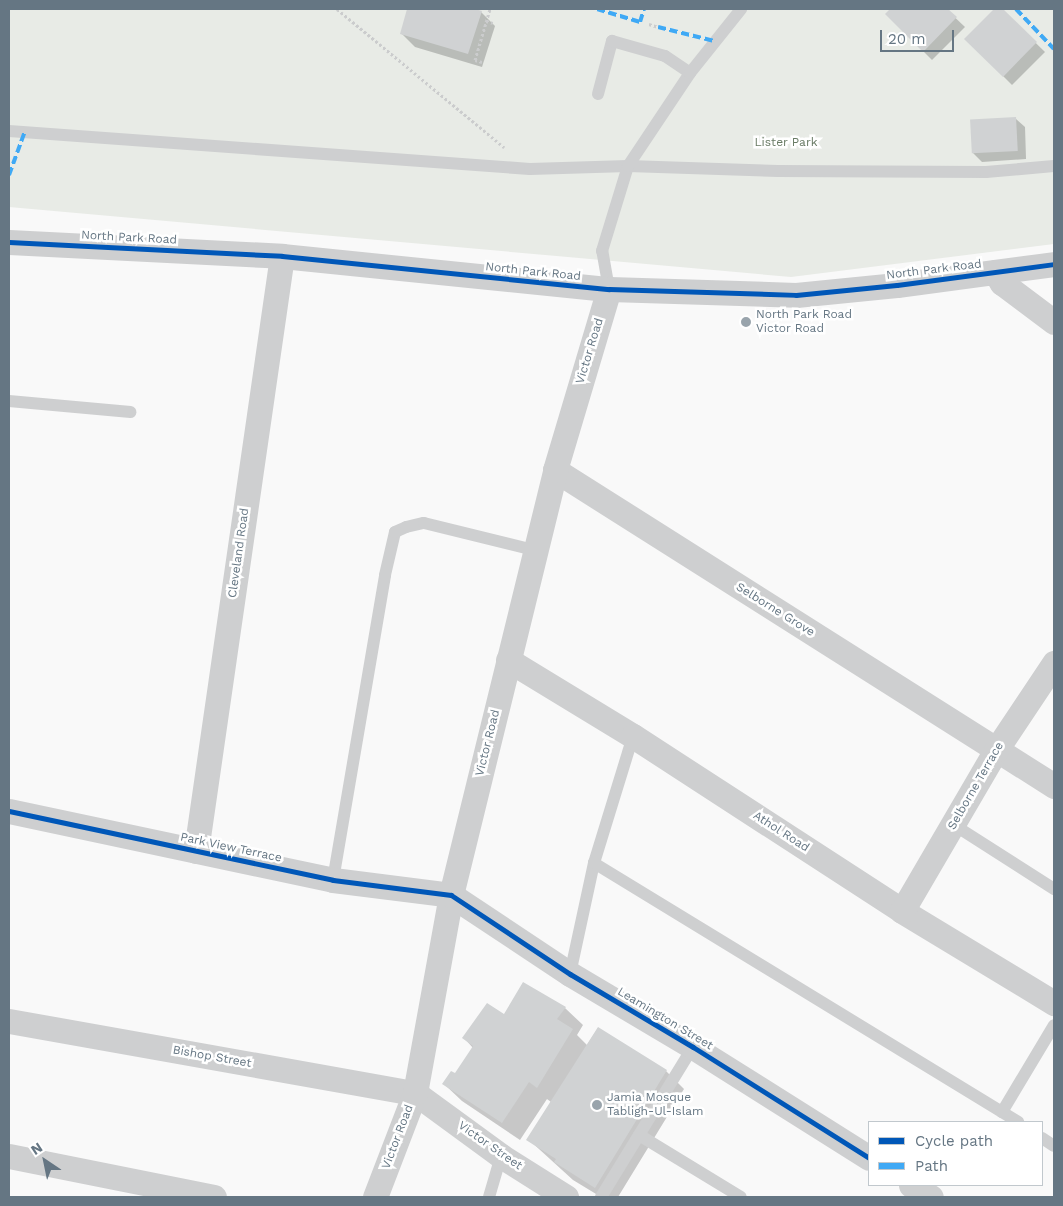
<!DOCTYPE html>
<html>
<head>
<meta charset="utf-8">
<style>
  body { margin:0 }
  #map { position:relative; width:1063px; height:1206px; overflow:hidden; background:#f9f9f9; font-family:"Work Sans",sans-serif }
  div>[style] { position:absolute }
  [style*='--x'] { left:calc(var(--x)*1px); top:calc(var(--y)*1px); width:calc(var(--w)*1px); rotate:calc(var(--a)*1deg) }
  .green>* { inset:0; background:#e8ebe6 }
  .shadow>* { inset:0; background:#0003 }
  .building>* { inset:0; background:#d0d2d3; transform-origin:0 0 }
  .path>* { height:3px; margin-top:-1.5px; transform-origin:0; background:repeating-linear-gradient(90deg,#cbcccd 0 2.5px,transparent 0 5px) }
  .lane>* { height:12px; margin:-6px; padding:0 6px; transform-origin:6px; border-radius:6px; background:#cecfd0 }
  .street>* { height:25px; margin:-12.5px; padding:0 12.5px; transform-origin:12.5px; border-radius:12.5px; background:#cecfd0 }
  .quiet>* { height:4px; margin-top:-2px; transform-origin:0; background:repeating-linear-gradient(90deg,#3fa9f5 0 8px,transparent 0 12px) }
  .cycleway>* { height:5px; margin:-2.5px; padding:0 2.5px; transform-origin:2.5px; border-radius:2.5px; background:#0057b8 }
  .dots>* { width:14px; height:14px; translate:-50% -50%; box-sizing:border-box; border:2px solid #fff; border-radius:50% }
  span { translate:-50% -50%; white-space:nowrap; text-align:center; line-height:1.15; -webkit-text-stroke:5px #fff; paint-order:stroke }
  .park-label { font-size:12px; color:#687a64 }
  .street-label { font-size:12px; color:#657683 }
  .poi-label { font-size:12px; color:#657683 }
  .left { translate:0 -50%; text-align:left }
  .frame { position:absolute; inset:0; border:10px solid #657683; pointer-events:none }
  .legend { position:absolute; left:868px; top:1121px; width:175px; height:65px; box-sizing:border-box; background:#fff; border:1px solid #c1c8cd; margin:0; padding:6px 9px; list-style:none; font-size:15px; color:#657683 }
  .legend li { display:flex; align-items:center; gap:10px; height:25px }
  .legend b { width:25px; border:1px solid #c1c8cd }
  .north { position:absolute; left:20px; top:1136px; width:50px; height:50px; -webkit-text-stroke:4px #fff; paint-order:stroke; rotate:326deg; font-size:14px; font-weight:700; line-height:20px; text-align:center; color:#657683 }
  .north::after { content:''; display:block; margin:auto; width:18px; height:22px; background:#657683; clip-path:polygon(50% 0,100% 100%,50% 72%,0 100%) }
  .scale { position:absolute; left:880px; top:30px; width:74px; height:22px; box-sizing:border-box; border:2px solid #657683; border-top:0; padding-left:6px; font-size:15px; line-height:18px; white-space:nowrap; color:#657683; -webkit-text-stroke:4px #fff; paint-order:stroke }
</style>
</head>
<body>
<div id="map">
  <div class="green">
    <div style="clip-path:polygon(9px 9px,1054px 9px,1054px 244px,791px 277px,9px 207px)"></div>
  </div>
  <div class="shadow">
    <div style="clip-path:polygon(409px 9px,470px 9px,481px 12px,495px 26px,482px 67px,415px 47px,401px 33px)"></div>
    <div style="clip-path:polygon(892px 9px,946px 9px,965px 27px,932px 60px,886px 14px)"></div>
    <div style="clip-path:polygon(996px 9px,1001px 9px,1045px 52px,1012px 85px,966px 39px)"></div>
    <div style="clip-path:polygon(1015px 118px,1025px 127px,1026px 159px,982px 162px,973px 153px)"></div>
    <div style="clip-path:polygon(565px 1008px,583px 1025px,577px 1035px,587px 1045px,598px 1028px,666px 1071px,684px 1089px,618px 1197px,601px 1197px,573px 1180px,528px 1139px,551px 1102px,547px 1099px,520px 1140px,462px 1101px,444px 1084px,456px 1075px,473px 1048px,464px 1038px,504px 1015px)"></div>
  </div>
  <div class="building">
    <div style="clip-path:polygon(407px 9px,475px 9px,482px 11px,468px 54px,400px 34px)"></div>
    <div style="clip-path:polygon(890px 9px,948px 9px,957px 17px,923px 52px,885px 14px)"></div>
    <div style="clip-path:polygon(994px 9px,1003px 9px,1037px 42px,1003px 77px,964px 39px)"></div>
    <div style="left:1016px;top:117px;width:34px;height:46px;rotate:87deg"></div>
    <div style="clip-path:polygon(523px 982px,566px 1007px,557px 1019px,573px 1029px,537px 1088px,529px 1082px,502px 1123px,442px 1084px,451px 1071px,455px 1073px,473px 1046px,462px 1038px,487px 1003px,504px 1014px)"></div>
    <div style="clip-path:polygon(598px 1027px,667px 1070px,595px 1188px,554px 1162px,556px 1159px,526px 1140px)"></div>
  </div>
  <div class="path">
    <div style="--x:337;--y:9;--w:217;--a:39.6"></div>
    <div style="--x:486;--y:21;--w:7;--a:16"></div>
    <div style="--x:649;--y:24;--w:9;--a:18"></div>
    <div style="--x:482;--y:62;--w:7;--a:-164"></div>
    <div style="--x:475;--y:60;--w:53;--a:-73.6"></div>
  </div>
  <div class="lane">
    <div style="--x:598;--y:94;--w:55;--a:-75.2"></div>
    <div style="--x:612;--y:41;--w:55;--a:15.8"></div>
    <div style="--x:665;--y:56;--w:30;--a:34"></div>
    <div style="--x:9;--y:131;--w:522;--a:4.17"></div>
    <div style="--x:530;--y:169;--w:98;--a:-1.8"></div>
    <div style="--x:628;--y:166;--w:150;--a:1.9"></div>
    <div style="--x:778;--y:171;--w:208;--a:0.3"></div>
    <div style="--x:986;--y:172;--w:68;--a:-5"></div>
    <div style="--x:609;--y:289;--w:39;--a:-100"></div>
    <div style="--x:602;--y:251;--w:89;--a:-73"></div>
    <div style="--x:628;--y:166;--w:112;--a:-56.3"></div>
    <div style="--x:690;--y:73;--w:82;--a:-51.4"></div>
    <div style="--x:9;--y:401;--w:122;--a:5.2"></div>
    <div style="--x:954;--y:825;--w:119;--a:32.6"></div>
    <div style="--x:594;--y:863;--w:133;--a:-72.9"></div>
    <div style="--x:333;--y:880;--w:309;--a:-80.3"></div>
    <div style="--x:385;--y:575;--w:44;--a:-76.9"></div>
    <div style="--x:395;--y:532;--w:12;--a:-24"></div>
    <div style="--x:406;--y:527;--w:18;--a:-13"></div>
    <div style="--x:424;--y:523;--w:113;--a:13.8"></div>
    <div style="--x:570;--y:974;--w:114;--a:-77.8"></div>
    <div style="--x:594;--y:863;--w:497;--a:31.4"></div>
    <div style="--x:1002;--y:1112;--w:101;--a:-59.1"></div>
    <div style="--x:639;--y:1135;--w:119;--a:31.3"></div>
    <div style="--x:1042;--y:1138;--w:14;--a:34"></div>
    <div style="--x:489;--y:1197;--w:43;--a:-73.7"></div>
    <div style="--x:601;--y:1197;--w:176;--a:-58.5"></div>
  </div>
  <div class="street">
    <div style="--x:9;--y:242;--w:273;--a:2.9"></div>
    <div style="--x:282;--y:256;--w:329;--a:5.8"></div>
    <div style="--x:609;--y:289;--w:187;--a:1.8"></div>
    <div style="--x:796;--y:295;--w:101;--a:-5.7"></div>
    <div style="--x:897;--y:285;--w:158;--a:-7.6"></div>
    <div style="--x:995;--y:272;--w:13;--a:58"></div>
    <div style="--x:1002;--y:283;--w:65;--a:36.9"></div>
    <div style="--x:555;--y:470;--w:591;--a:32.34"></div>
    <div style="--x:508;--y:660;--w:146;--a:31.3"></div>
    <div style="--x:633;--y:736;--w:321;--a:33"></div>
    <div style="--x:902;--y:911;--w:178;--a:31.2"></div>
    <div style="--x:9;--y:811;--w:331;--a:12"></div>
    <div style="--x:333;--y:880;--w:119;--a:7.2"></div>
    <div style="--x:451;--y:895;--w:143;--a:33.6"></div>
    <div style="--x:570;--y:974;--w:143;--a:30.7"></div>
    <div style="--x:693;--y:1047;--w:208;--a:32.2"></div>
    <div style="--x:196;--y:851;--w:601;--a:-81.78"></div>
    <div style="--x:902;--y:911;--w:186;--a:-59.7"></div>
    <div style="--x:996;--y:750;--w:105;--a:-56.3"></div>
    <div style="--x:9;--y:1021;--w:412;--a:10.1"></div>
    <div style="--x:415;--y:1093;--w:107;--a:36.2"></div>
    <div style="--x:501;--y:1156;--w:77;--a:32.2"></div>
    <div style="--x:9;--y:1156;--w:209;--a:11.3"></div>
    <div style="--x:911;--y:1185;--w:23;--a:31"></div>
    <div style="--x:375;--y:1197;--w:111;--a:-69"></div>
    <div style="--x:415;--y:1093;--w:201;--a:-79.7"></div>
    <div style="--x:451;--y:895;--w:438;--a:-76.2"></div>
    <div style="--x:555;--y:470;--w:189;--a:-73.4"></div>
  </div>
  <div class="quiet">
    <div style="--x:597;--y:9;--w:45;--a:16.8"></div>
    <div style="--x:640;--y:22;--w:14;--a:-73"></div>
    <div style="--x:1016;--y:9;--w:55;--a:46.5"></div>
    <div style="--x:658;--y:27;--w:58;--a:14"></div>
    <div style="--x:9;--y:175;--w:47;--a:-70"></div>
  </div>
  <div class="cycleway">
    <div style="--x:9;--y:242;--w:273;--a:2.9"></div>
    <div style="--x:282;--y:256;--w:329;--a:5.8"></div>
    <div style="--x:609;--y:289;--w:187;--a:1.8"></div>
    <div style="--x:796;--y:295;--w:101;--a:-5.7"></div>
    <div style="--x:897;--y:285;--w:158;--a:-7.6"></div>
    <div style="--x:9;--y:811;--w:331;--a:12"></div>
    <div style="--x:333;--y:880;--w:119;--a:7.2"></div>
    <div style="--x:451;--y:895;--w:143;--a:33.6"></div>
    <div style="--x:570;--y:974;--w:143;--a:30.7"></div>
    <div style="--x:693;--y:1047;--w:208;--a:32.2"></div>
  </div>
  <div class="dots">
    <div style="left:746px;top:322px;background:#99a4ac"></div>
    <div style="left:597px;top:1105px;background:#99a4ac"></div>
  </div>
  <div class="park-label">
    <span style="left:786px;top:143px">Lister Park</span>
  </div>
  <div class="street-label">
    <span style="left:129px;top:238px;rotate:3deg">North Park Road</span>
    <span style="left:934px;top:270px;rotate:-7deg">North Park Road</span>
    <span style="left:533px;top:272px;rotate:6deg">North Park Road</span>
    <span style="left:590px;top:351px;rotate:-73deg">Victor Road</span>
    <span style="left:239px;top:553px;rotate:-82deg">Cleveland Road</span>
    <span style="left:775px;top:610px;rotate:32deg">Selborne Grove</span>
    <span style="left:488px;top:743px;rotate:-76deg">Victor Road</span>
    <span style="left:976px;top:786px;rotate:-60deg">Selborne Terrace</span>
    <span style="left:781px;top:832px;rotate:33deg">Athol Road</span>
    <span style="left:231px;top:848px;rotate:12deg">Park View Terrace</span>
    <span style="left:665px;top:1019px;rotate:31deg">Leamington Street</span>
    <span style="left:212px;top:1057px;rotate:10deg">Bishop Street</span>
    <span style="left:398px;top:1137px;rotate:-69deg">Victor Road</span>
    <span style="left:490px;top:1146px;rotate:35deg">Victor Street</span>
  </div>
  <div class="poi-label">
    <span class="left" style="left:756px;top:322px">North Park Road<br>Victor Road</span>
    <span class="left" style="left:607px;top:1105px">Jamia Mosque<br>Tabligh-Ul-Islam</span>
  </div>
  <div class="frame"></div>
  <ul class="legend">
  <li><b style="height:6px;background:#0057b8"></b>Cycle path</li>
  <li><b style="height:6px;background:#3fa9f5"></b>Path</li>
  </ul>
  <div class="north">N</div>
  <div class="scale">20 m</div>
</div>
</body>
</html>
